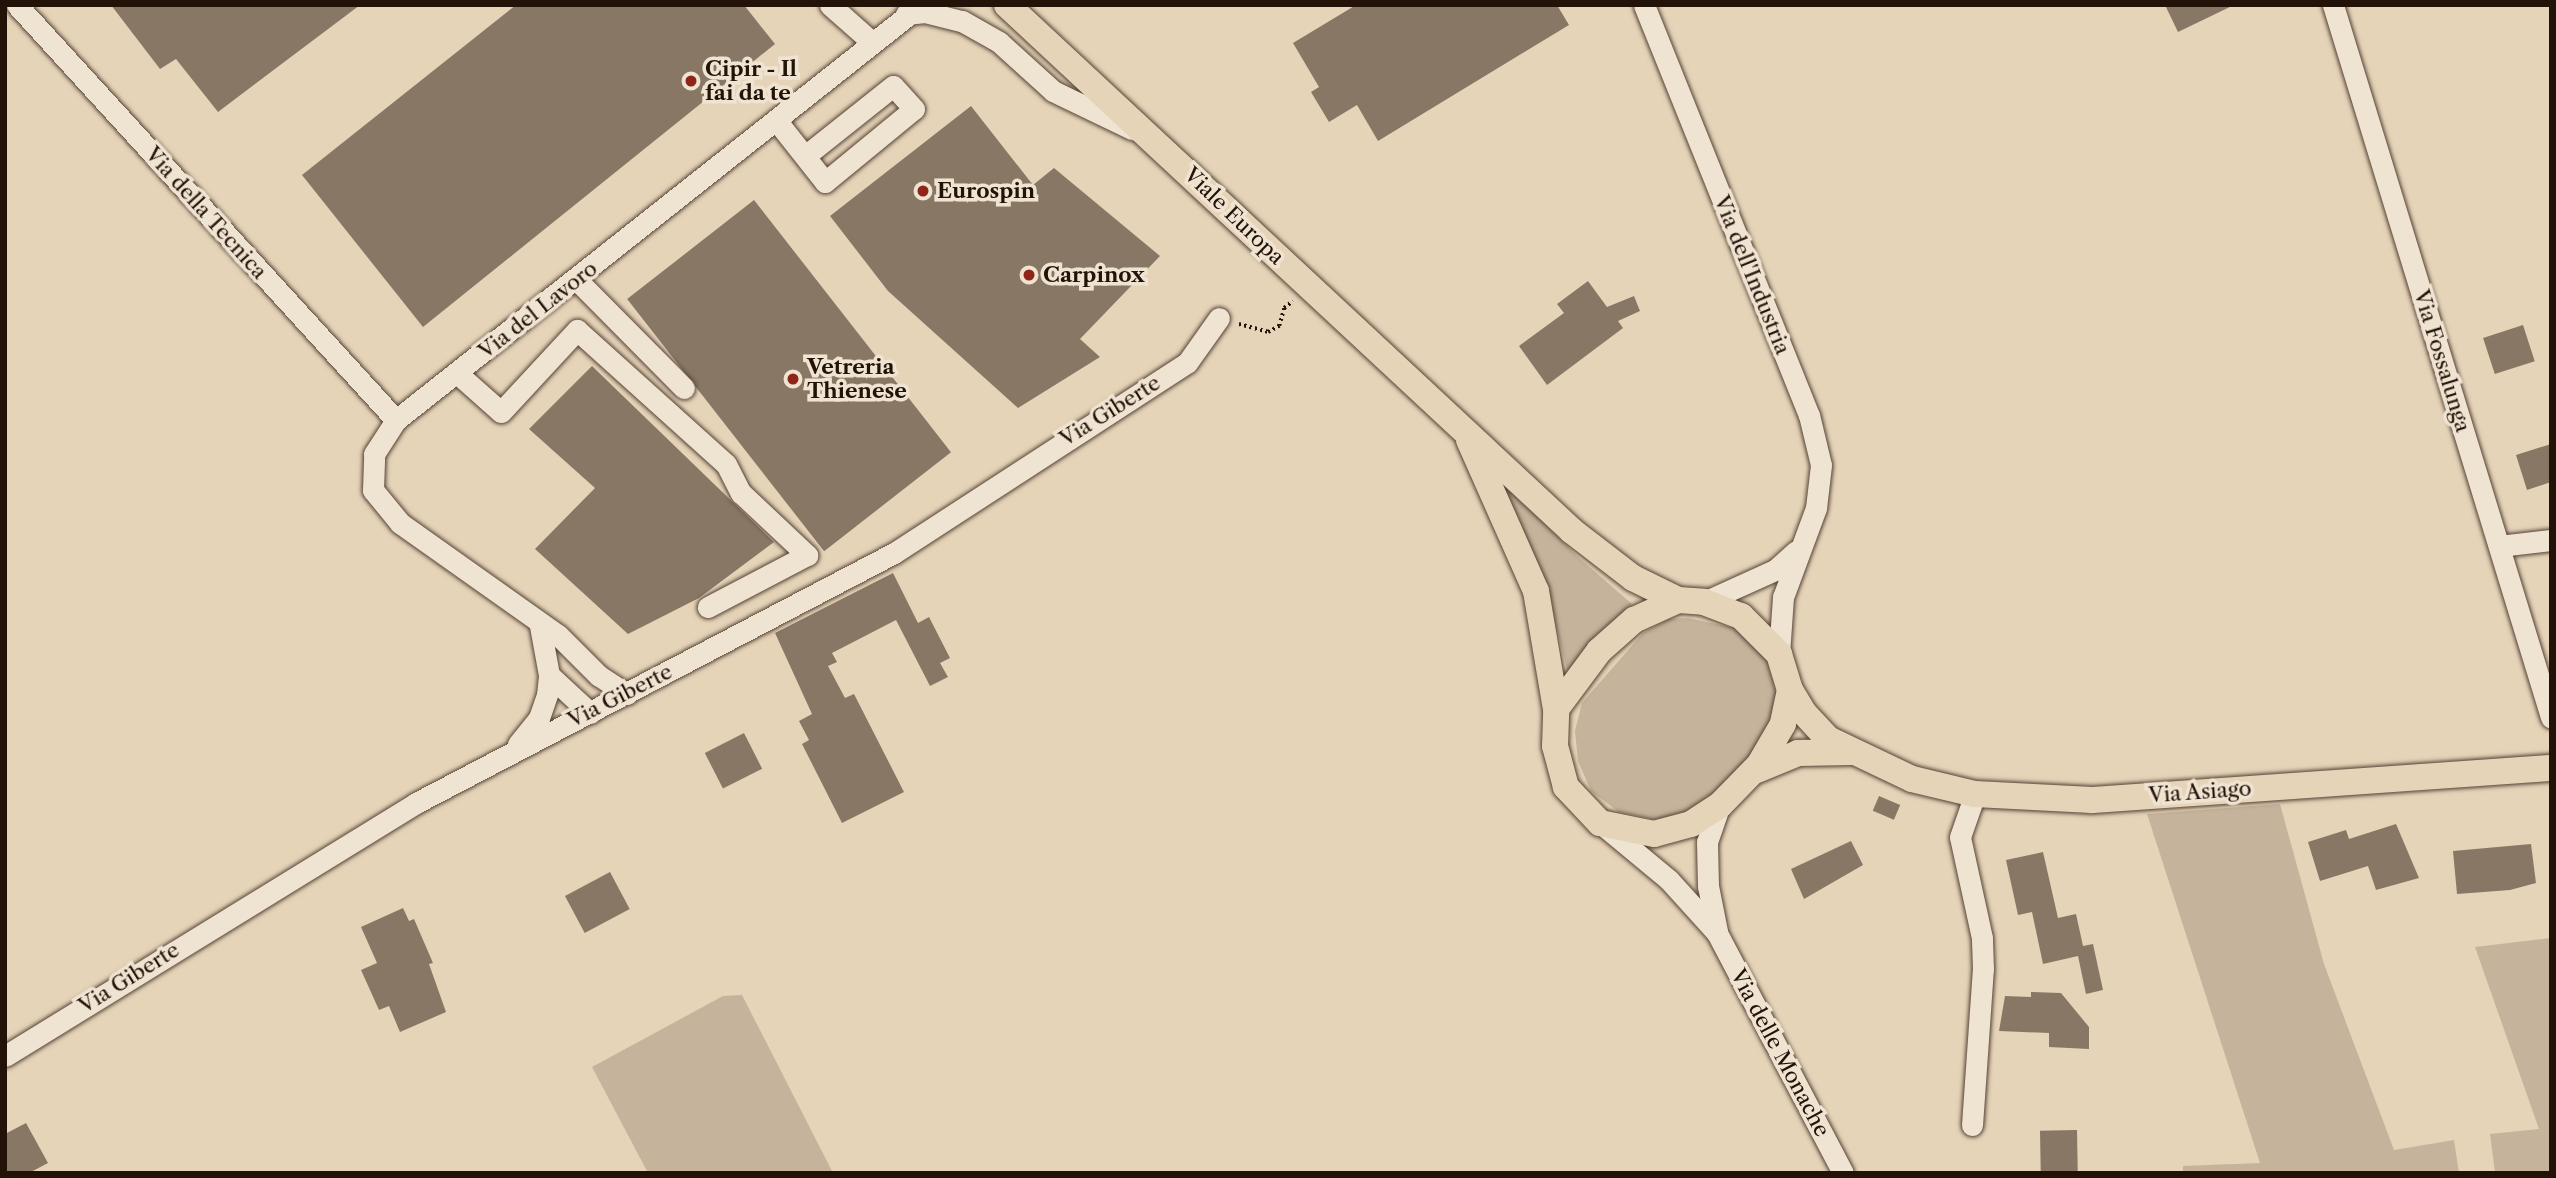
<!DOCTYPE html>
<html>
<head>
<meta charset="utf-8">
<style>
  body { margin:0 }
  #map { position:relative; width:2556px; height:1178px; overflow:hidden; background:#e6d4b9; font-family:"Libre Caslon Text",serif }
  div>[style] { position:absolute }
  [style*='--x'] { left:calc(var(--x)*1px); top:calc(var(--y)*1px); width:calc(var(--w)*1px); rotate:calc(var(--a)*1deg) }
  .green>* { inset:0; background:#c5b39b }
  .building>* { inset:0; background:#887764; transform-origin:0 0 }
  .path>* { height:3.5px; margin-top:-1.75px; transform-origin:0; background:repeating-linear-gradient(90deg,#231207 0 2px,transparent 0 5.5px) }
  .roads { filter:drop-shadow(0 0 2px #544234) drop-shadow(0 0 2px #544234) }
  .minor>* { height:21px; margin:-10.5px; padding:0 10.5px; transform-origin:10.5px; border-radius:10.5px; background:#efe3d2 }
  .major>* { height:26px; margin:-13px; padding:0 13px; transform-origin:13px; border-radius:13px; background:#e6d4b9 }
  .dots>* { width:19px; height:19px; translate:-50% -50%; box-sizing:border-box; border:4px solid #efe3d2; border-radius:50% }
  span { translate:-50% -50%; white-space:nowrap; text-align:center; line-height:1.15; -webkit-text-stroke:7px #efe3d2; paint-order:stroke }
  .poi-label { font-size:21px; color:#231207; font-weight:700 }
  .left { translate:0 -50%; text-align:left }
  .street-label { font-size:21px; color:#231207 }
  .frame { position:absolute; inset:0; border:7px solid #231207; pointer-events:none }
</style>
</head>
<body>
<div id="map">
  <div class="green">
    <div style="clip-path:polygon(1477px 455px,1577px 556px,1632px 604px,1568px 673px,1546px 585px)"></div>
    <div style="clip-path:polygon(1688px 618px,1744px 630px,1766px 656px,1776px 693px,1771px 728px,1748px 766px,1689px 815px,1657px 820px,1619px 812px,1591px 791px,1578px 761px,1575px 731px,1582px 703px,1643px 633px,1669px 619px)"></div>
    <div style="clip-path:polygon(2280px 804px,2324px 964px,2394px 1150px,2454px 1140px,2459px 1173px,2183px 1173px,2183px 1166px,2260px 1163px,2147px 814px)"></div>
    <div style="clip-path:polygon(2551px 938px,2551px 1173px,2495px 1173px,2490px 1134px,2539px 1129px,2475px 947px)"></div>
    <div style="clip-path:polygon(742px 995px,833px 1173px,648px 1173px,592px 1067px,723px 996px)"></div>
  </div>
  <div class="building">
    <div style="clip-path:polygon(111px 5px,360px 5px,218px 112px,176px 59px,160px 69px)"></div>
    <div style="clip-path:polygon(516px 5px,744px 5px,775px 44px,423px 327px,302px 175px)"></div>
    <div style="clip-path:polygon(1356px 5px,1557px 5px,1569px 25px,1378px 141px,1357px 105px,1329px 122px,1311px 92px,1319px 87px,1293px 43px)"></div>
    <div style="clip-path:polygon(2165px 5px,2234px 5px,2178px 32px)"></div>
    <div style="clip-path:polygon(971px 106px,1033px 185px,1054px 168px,1160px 256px,1080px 339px,1100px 357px,1018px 408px,888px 291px,830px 216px)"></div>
    <div style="left:754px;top:200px;width:320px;height:161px;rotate:52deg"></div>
    <div style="clip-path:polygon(1588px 281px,1607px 307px,1634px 296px,1640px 311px,1618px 321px,1623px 328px,1547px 385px,1519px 346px,1564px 313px,1557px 304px)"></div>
    <div style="left:2523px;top:325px;width:38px;height:42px;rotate:72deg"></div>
    <div style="clip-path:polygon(592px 366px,774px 542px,699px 598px,628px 634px,535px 549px,595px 488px,529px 429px)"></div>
    <div style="clip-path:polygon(2551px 444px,2551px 482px,2527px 490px,2516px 455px)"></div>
    <div style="clip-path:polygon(893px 573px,918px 623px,929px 617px,950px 658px,940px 663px,948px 677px,930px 686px,896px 620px,832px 653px,837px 662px,828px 666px,845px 698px,854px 694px,904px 792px,842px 823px,802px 744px,809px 740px,799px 721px,812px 714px,775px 633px)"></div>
    <div style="left:744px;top:733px;width:40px;height:44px;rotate:63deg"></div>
    <div style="left:1879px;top:796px;width:23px;height:16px;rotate:23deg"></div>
    <div style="clip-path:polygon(2396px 824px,2419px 878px,2376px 890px,2368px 866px,2320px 881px,2308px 842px,2346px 830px,2349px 839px)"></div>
    <div style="clip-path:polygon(1851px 841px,1863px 865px,1804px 899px,1791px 869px)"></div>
    <div style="clip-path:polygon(2531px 844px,2536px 883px,2510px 890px,2457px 894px,2453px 851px)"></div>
    <div style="clip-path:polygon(2043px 852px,2058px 918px,2076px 914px,2083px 946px,2093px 944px,2103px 990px,2086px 994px,2078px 956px,2043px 964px,2032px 912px,2018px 915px,2006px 860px)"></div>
    <div style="left:610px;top:872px;width:42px;height:51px;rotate:62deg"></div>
    <div style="clip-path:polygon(403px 908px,409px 921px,414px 919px,433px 963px,429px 964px,446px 1012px,400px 1032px,389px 1006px,379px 1010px,361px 970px,377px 963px,361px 927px)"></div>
    <div style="clip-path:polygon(2031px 992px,2061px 993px,2089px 1027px,2089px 1049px,2049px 1047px,2049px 1033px,1999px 1031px,2005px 996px,2031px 997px)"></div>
    <div style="clip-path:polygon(26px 1123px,48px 1163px,29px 1173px,5px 1173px,5px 1134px)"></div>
    <div style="left:2077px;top:1130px;width:43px;height:37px;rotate:89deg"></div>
  </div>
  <div class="path">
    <div style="--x:1239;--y:324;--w:30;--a:15"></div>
    <div style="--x:1268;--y:332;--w:13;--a:-29"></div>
    <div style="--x:1279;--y:326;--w:19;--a:-74"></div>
    <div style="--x:1284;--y:308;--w:11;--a:-38"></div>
  </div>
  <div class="roads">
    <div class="minor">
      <div style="--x:17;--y:5;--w:562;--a:47.6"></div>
      <div style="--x:830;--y:5;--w:56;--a:41.4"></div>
      <div style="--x:1644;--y:5;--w:442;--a:68.1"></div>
      <div style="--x:1809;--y:415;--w:51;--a:76.5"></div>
      <div style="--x:1821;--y:465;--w:43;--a:96.6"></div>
      <div style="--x:1816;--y:508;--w:95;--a:110.3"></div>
      <div style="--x:1783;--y:597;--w:57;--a:94"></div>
      <div style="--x:2333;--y:5;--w:745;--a:72.98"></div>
      <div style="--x:906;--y:14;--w:19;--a:-6"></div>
      <div style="--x:925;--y:12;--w:38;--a:14"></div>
      <div style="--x:962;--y:21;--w:43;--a:29.6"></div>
      <div style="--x:999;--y:42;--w:73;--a:42.2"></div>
      <div style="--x:1053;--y:91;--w:88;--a:25.7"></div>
      <div style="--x:776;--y:120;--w:79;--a:51.7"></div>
      <div style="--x:825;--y:182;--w:115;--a:-39.4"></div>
      <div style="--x:914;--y:109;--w:31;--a:-132"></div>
      <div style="--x:893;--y:86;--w:112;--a:141.5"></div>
      <div style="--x:577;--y:280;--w:152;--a:45.3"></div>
      <div style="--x:458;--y:374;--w:57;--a:41.5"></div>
      <div style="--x:501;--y:412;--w:112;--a:-47.2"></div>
      <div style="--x:577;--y:330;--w:200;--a:42"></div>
      <div style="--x:726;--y:464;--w:33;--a:63"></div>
      <div style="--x:741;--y:493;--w:91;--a:43.2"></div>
      <div style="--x:807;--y:555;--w:112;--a:152.3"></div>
      <div style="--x:2499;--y:546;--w:52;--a:-6.6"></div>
      <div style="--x:1704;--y:602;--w:78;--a:-24.3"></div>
      <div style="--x:1775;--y:570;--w:28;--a:-42"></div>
      <div style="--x:549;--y:675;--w:56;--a:42.8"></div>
      <div style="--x:627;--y:694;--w:33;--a:-147"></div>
      <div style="--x:599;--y:676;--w:58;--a:-135"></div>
      <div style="--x:558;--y:635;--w:194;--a:-144.7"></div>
      <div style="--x:400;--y:523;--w:43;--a:-129.3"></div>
      <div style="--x:373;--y:490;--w:36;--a:-88"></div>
      <div style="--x:374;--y:454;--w:40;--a:-57.1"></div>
      <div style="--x:396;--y:420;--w:669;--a:-38.33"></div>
      <div style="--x:518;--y:744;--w:33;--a:-51"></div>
      <div style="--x:539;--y:718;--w:24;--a:-71"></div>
      <div style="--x:547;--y:695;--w:20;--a:-84"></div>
      <div style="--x:549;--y:675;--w:50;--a:-100.4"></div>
      <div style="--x:1604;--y:826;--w:85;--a:39.7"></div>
      <div style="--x:1669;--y:880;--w:72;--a:47.8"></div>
      <div style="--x:1717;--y:933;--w:271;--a:62.3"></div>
      <div style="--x:1717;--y:931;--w:46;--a:-101.3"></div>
      <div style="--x:1708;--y:886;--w:44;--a:-91.3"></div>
      <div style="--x:1707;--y:842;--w:39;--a:-71"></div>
      <div style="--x:5;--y:1056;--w:483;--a:-31.6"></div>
      <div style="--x:416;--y:803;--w:539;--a:-27.61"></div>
      <div style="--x:894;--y:553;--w:349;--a:-33"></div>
      <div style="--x:1187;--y:363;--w:55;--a:-54.6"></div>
      <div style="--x:1972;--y:1125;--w:156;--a:-86"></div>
      <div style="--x:1983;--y:969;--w:31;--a:-92"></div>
      <div style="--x:1982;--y:938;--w:103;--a:-102.3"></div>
      <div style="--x:1960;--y:837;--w:46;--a:-70.8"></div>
    </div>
    <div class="major">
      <div style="--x:1007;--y:5;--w:772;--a:42.95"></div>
      <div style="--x:1572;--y:531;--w:77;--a:37.6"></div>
      <div style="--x:1633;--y:578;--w:50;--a:26.1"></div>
      <div style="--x:1678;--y:600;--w:26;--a:4"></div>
      <div style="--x:1704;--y:602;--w:40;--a:21"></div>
      <div style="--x:1741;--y:616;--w:54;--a:45"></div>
      <div style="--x:1779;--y:654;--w:38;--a:73"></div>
      <div style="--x:1790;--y:690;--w:35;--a:102"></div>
      <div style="--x:1783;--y:724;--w:48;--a:120.3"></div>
      <div style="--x:1759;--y:765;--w:56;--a:134.3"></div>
      <div style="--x:1720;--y:805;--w:35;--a:147"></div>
      <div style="--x:1691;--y:824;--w:38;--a:165"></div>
      <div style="--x:1654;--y:834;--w:55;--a:-168.5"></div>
      <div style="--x:1600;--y:823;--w:50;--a:-133.4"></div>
      <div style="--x:1566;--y:787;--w:42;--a:-105"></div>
      <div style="--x:1555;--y:746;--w:37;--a:-88"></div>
      <div style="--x:1556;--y:709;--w:72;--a:-53.4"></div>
      <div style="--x:1599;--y:651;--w:47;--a:-41.5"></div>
      <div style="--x:1634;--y:620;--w:48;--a:-24.4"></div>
      <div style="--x:1469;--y:440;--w:165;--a:66.1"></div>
      <div style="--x:1536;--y:591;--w:120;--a:80.4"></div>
      <div style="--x:1790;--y:690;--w:26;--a:59"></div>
      <div style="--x:1803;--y:712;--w:37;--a:47"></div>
      <div style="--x:1828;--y:739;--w:93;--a:25.5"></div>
      <div style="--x:1912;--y:779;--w:65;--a:13.4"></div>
      <div style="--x:1975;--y:794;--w:117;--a:2.9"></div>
      <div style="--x:2092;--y:800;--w:460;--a:-4"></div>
      <div style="--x:1757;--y:770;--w:44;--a:-22.5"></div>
      <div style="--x:1798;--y:753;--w:53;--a:-1.1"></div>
    </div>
  </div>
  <div class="dots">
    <div style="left:691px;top:81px;background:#8f2418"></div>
    <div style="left:923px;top:191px;background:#8f2418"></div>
    <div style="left:1029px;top:275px;background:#8f2418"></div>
    <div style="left:793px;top:379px;background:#8f2418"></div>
  </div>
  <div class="poi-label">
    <span class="left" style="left:705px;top:81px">Cipir - Il<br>fai da te</span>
    <span class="left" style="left:937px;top:191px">Eurospin</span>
    <span class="left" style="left:1043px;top:275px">Carpinox</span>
    <span class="left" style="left:807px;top:379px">Vetreria<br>Thienese</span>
  </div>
  <div class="street-label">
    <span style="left:206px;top:213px;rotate:48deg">Via della Tecnica</span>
    <span style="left:1234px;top:216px;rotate:44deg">Viale Europa</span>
    <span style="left:1752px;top:275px;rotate:68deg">Via dell'Industria</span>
    <span style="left:538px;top:310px;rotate:-38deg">Via del Lavoro</span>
    <span style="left:2442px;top:361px;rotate:73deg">Via Fossalunga</span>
    <span style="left:1110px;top:411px;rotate:-32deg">Via Giberte</span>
    <span style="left:620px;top:696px;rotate:-27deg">Via Giberte</span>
    <span style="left:2200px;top:792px;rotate:-4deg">Via Asiago</span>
    <span style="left:129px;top:978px;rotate:-32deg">Via Giberte</span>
    <span style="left:1780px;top:1053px;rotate:62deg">Via delle Monache</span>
  </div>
  <div class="frame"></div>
</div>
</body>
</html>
